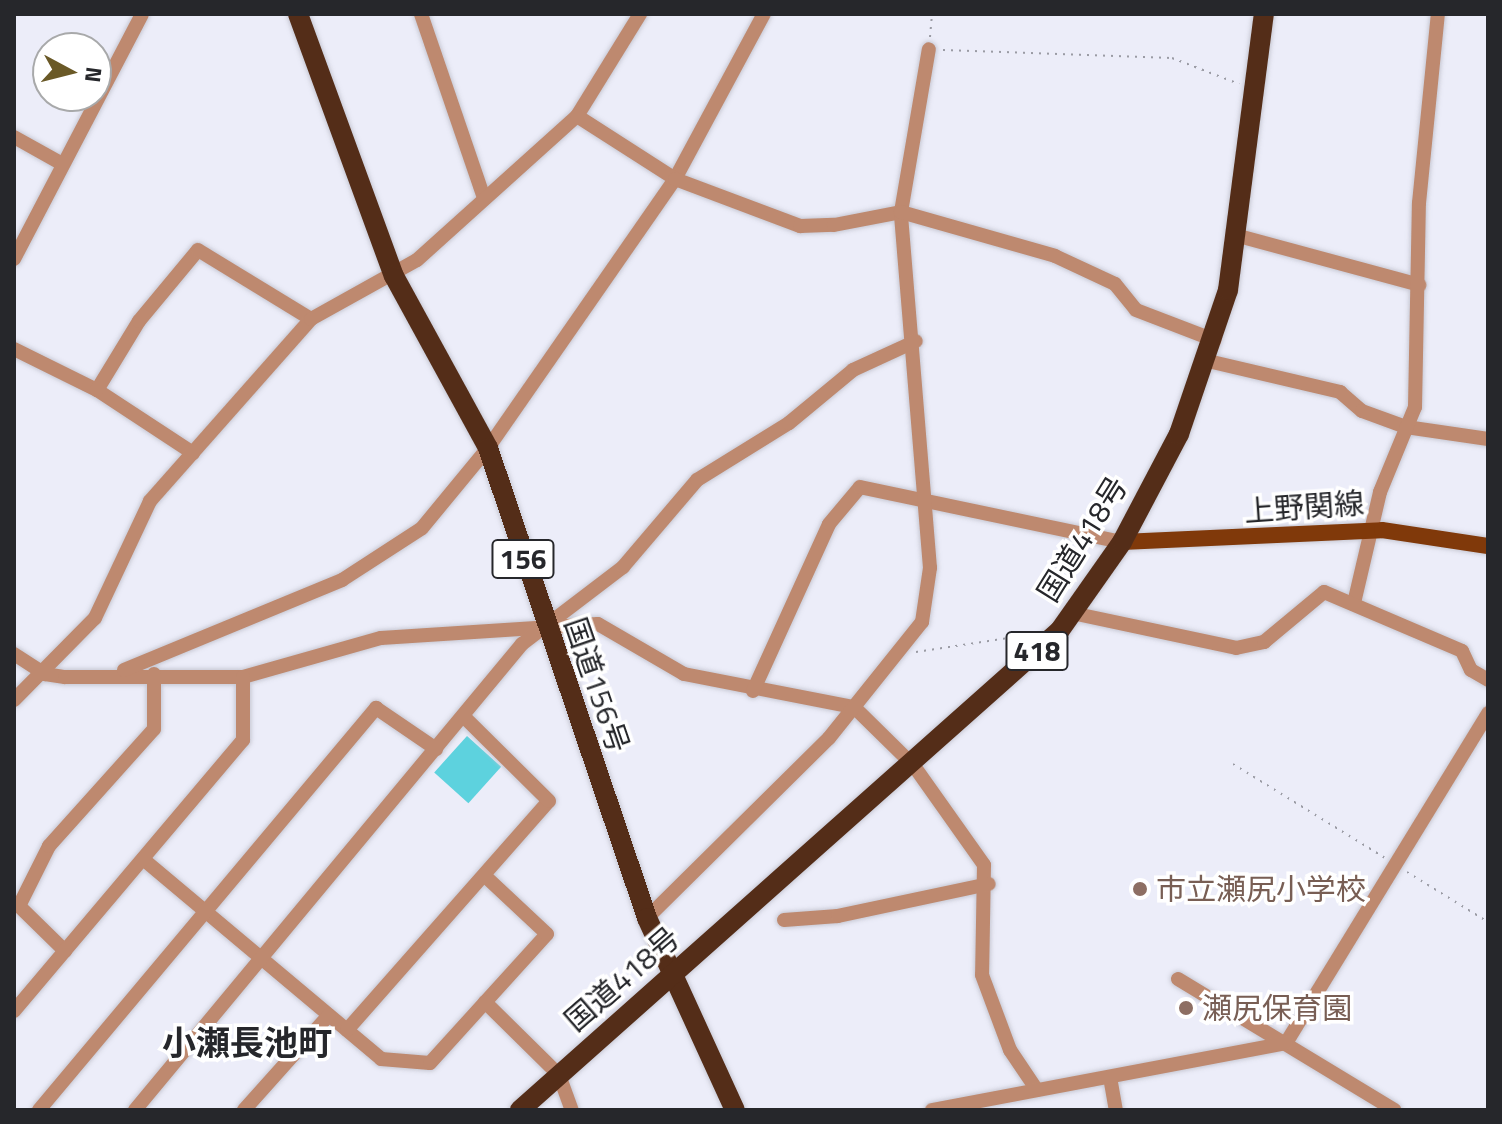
<!DOCTYPE html>
<html>
<head>
<meta charset="utf-8">
<style>
  body { margin:0 }
  #map { position:relative; width:1502px; height:1124px; overflow:hidden; background:#ecedf9; font-family:"Titillium Web","Noto Sans JP",sans-serif }
  div>[style] { position:absolute }
  [style*='--x'] { left:calc(var(--x)*1px); top:calc(var(--y)*1px); width:calc(var(--w)*1px); rotate:calc(var(--a)*1deg) }
  .water>* { inset:0; background:#5dd2de; transform-origin:0 0 }
  .path>* { height:2px; margin-top:-1px; transform-origin:0; background:repeating-linear-gradient(90deg,#9a9ba4 0 2px,transparent 0 8px) }
  .roads { filter:drop-shadow(0 0 2px #c8c9d4) drop-shadow(0 0 2px #c8c9d4) }
  .minor>* { height:14px; margin:-7px; padding:0 7px; transform-origin:7px; border-radius:7px; background:#be896f }
  .major>* { height:16px; margin:-8px; padding:0 8px; transform-origin:8px; border-radius:8px; background:#80390a }
  .highway>* { height:20px; margin:-10px; padding:0 10px; transform-origin:10px; border-radius:10px; background:#542d18 }
  .dots>* { width:22px; height:22px; translate:-50% -50%; box-sizing:border-box; border:4px solid #fff; border-radius:50% }
  span { translate:-50% -50%; white-space:nowrap; text-align:center; line-height:1.15; -webkit-text-stroke:7px #fff; paint-order:stroke }
  .shield-label span { padding:2px 6px; background:#fff; border:2px solid; border-radius:6px; -webkit-text-stroke-width:0 }
  .shield-label { font-size:28px; color:#26272b; font-weight:700 }
  .street-label { font-size:30px; color:#26272b }
  .education-label { font-size:30px; color:#785e54 }
  .left { translate:0 -50%; text-align:left }
  .quarter-label { font-size:34px; color:#26272b; font-weight:700 }
  .frame { position:absolute; inset:0; border:16px solid #26272b; pointer-events:none }
  .north { position:absolute; left:32px; top:32px; width:80px; height:80px; box-sizing:border-box; background:#fff; border:2px solid #a8a9aa; border-radius:50%; rotate:97deg; font-size:22px; font-weight:700; line-height:32px; text-align:center; color:#26272b }
  .north::after { content:''; display:block; margin:auto; width:28px; height:36px; background:#6a5927; clip-path:polygon(50% 0,100% 100%,50% 72%,0 100%) }
</style>
</head>
<body>
<div id="map">
  <div class="water">
    <div style="left:467px;top:736px;width:46px;height:49px;rotate:42deg"></div>
  </div>
  <div class="path">
    <div style="--x:930;--y:37;--w:23;--a:-85"></div>
    <div style="--x:943;--y:50;--w:229;--a:2"></div>
    <div style="--x:1172;--y:58;--w:72;--a:21.2"></div>
    <div style="--x:916;--y:652;--w:113;--a:-8.6"></div>
    <div style="--x:1233;--y:764;--w:179;--a:31.7"></div>
    <div style="--x:1407;--y:872;--w:95;--a:31.7"></div>
  </div>
  <div class="roads">
    <div class="minor">
      <div style="--x:421;--y:14;--w:191;--a:71.1"></div>
      <div style="--x:577;--y:116;--w:120;--a:-58.3"></div>
      <div style="--x:14;--y:137;--w:51;--a:29.1"></div>
      <div style="--x:1239;--y:236;--w:187;--a:15.2"></div>
      <div style="--x:14;--y:259;--w:276;--a:-62.4"></div>
      <div style="--x:14;--y:349;--w:93;--a:26.3"></div>
      <div style="--x:97;--y:390;--w:115;--a:33.3"></div>
      <div style="--x:1208;--y:361;--w:136;--a:13.2"></div>
      <div style="--x:1340;--y:392;--w:29;--a:41"></div>
      <div style="--x:1362;--y:411;--w:47;--a:20"></div>
      <div style="--x:1406;--y:427;--w:83;--a:8.3"></div>
      <div style="--x:97;--y:390;--w:81;--a:-58.7"></div>
      <div style="--x:139;--y:321;--w:92;--a:-50.3"></div>
      <div style="--x:198;--y:250;--w:132;--a:31.4"></div>
      <div style="--x:1354;--y:603;--w:114;--a:-76.8"></div>
      <div style="--x:1380;--y:492;--w:92;--a:-67.6"></div>
      <div style="--x:1415;--y:407;--w:204;--a:-88.9"></div>
      <div style="--x:1419;--y:203;--w:190;--a:-84.3"></div>
      <div style="--x:1072;--y:613;--w:168;--a:12"></div>
      <div style="--x:1236;--y:648;--w:29;--a:-12"></div>
      <div style="--x:1264;--y:642;--w:78;--a:-39.8"></div>
      <div style="--x:1324;--y:592;--w:150;--a:23.1"></div>
      <div style="--x:1462;--y:651;--w:21;--a:65"></div>
      <div style="--x:1471;--y:670;--w:20;--a:30"></div>
      <div style="--x:14;--y:654;--w:37;--a:33"></div>
      <div style="--x:45;--y:674;--w:20;--a:9"></div>
      <div style="--x:65;--y:677;--w:178;--a:0"></div>
      <div style="--x:243;--y:677;--w:143;--a:-15.8"></div>
      <div style="--x:381;--y:638;--w:217;--a:-3.7"></div>
      <div style="--x:598;--y:624;--w:99;--a:30.2"></div>
      <div style="--x:684;--y:674;--w:173;--a:11"></div>
      <div style="--x:854;--y:707;--w:84;--a:44.5"></div>
      <div style="--x:914;--y:766;--w:121;--a:54.7"></div>
      <div style="--x:984;--y:865;--w:110;--a:91"></div>
      <div style="--x:982;--y:975;--w:80;--a:69.5"></div>
      <div style="--x:1010;--y:1050;--w:48;--a:56"></div>
      <div style="--x:124;--y:670;--w:236;--a:-22.4"></div>
      <div style="--x:342;--y:580;--w:95;--a:-33"></div>
      <div style="--x:422;--y:528;--w:104;--a:-50.5"></div>
      <div style="--x:488;--y:448;--w:328;--a:-55.2"></div>
      <div style="--x:675;--y:179;--w:187;--a:-61.7"></div>
      <div style="--x:753;--y:691;--w:183;--a:-65.5"></div>
      <div style="--x:829;--y:524;--w:48;--a:-50"></div>
      <div style="--x:860;--y:487;--w:268;--a:11.9"></div>
      <div style="--x:14;--y:700;--w:115;--a:-45.4"></div>
      <div style="--x:95;--y:618;--w:129;--a:-64.8"></div>
      <div style="--x:150;--y:501;--w:243;--a:-48.5"></div>
      <div style="--x:311;--y:319;--w:121;--a:-29.1"></div>
      <div style="--x:417;--y:260;--w:215;--a:-42"></div>
      <div style="--x:577;--y:116;--w:117;--a:32.7"></div>
      <div style="--x:675;--y:179;--w:134;--a:20.6"></div>
      <div style="--x:800;--y:226;--w:34;--a:-2"></div>
      <div style="--x:834;--y:225;--w:68;--a:-11"></div>
      <div style="--x:901;--y:212;--w:165;--a:-80.3"></div>
      <div style="--x:143;--y:859;--w:311;--a:40"></div>
      <div style="--x:381;--y:1059;--w:49;--a:4.7"></div>
      <div style="--x:430;--y:1063;--w:174;--a:-47.8"></div>
      <div style="--x:547;--y:934;--w:86;--a:-136.9"></div>
      <div style="--x:647;--y:918;--w:256;--a:-44.7"></div>
      <div style="--x:829;--y:738;--w:149;--a:-51.3"></div>
      <div style="--x:922;--y:622;--w:55;--a:-81.6"></div>
      <div style="--x:930;--y:568;--w:357;--a:-94.7"></div>
      <div style="--x:901;--y:212;--w:160;--a:15.9"></div>
      <div style="--x:1055;--y:256;--w:66;--a:25"></div>
      <div style="--x:1115;--y:284;--w:33;--a:51"></div>
      <div style="--x:1136;--y:310;--w:84;--a:21"></div>
      <div style="--x:784;--y:920;--w:54;--a:-4.2"></div>
      <div style="--x:838;--y:916;--w:154;--a:-12"></div>
      <div style="--x:65;--y:951;--w:64;--a:-135.6"></div>
      <div style="--x:19;--y:906;--w:67;--a:-63.4"></div>
      <div style="--x:49;--y:846;--w:157;--a:-48.1"></div>
      <div style="--x:154;--y:729;--w:55;--a:-90"></div>
      <div style="--x:1178;--y:979;--w:253;--a:31.2"></div>
      <div style="--x:485;--y:1002;--w:104;--a:44.6"></div>
      <div style="--x:559;--y:1075;--w:37;--a:70"></div>
      <div style="--x:14;--y:1011;--w:355;--a:-49.8"></div>
      <div style="--x:243;--y:740;--w:63;--a:-90"></div>
      <div style="--x:347;--y:1030;--w:305;--a:-48.6"></div>
      <div style="--x:549;--y:801;--w:120;--a:-135.3"></div>
      <div style="--x:1286;--y:1043;--w:387;--a:-58.5"></div>
      <div style="--x:1110;--y:1077;--w:34;--a:80"></div>
      <div style="--x:39;--y:1110;--w:525;--a:-50.03"></div>
      <div style="--x:376;--y:708;--w:73;--a:34.3"></div>
      <div style="--x:135;--y:1110;--w:606;--a:-50.29"></div>
      <div style="--x:522;--y:644;--w:127;--a:-37.3"></div>
      <div style="--x:623;--y:567;--w:114;--a:-49.6"></div>
      <div style="--x:697;--y:480;--w:108;--a:-31.8"></div>
      <div style="--x:789;--y:423;--w:83;--a:-39.6"></div>
      <div style="--x:853;--y:370;--w:69;--a:-24.7"></div>
      <div style="--x:244;--y:1110;--w:127;--a:-48.2"></div>
      <div style="--x:932;--y:1110;--w:360;--a:-10.7"></div>
    </div>
    <div class="major">
      <div style="--x:1122;--y:542;--w:260;--a:-2.6"></div>
      <div style="--x:1382;--y:530;--w:107;--a:8.6"></div>
    </div>
    <div class="highway">
      <div style="--x:298;--y:14;--w:279;--a:69.9"></div>
      <div style="--x:394;--y:276;--w:196;--a:61.3"></div>
      <div style="--x:488;--y:448;--w:496;--a:71.3"></div>
      <div style="--x:647;--y:918;--w:211;--a:65.4"></div>
      <div style="--x:520;--y:1110;--w:722;--a:-41.63"></div>
      <div style="--x:1060;--y:630;--w:108;--a:-54.8"></div>
      <div style="--x:1122;--y:542;--w:122;--a:-62.2"></div>
      <div style="--x:1179;--y:434;--w:152;--a:-71.2"></div>
      <div style="--x:1228;--y:290;--w:278;--a:-82.6"></div>
    </div>
  </div>
  <div class="dots">
    <div style="left:1140px;top:889px;background:#8d6e63"></div>
    <div style="left:1186px;top:1008px;background:#8d6e63"></div>
  </div>
  <div class="shield-label">
    <span style="left:523px;top:559px">156</span>
    <span style="left:1037px;top:651px">418</span>
  </div>
  <div class="street-label">
    <span style="left:1304px;top:507px;rotate:-4deg">上野関線</span>
    <span style="left:1082px;top:539px;rotate:-58deg">国道418号</span>
    <span style="left:597px;top:685px;rotate:71deg">国道156号</span>
    <span style="left:622px;top:979px;rotate:-41deg">国道418号</span>
  </div>
  <div class="education-label">
    <span class="left" style="left:1156px;top:889px">市立瀬尻小学校</span>
    <span class="left" style="left:1202px;top:1008px">瀬尻保育園</span>
  </div>
  <div class="quarter-label">
    <span style="left:247px;top:1043px">小瀬長池町</span>
  </div>
  <div class="frame"></div>
  <div class="north">N</div>
</div>
</body>
</html>
